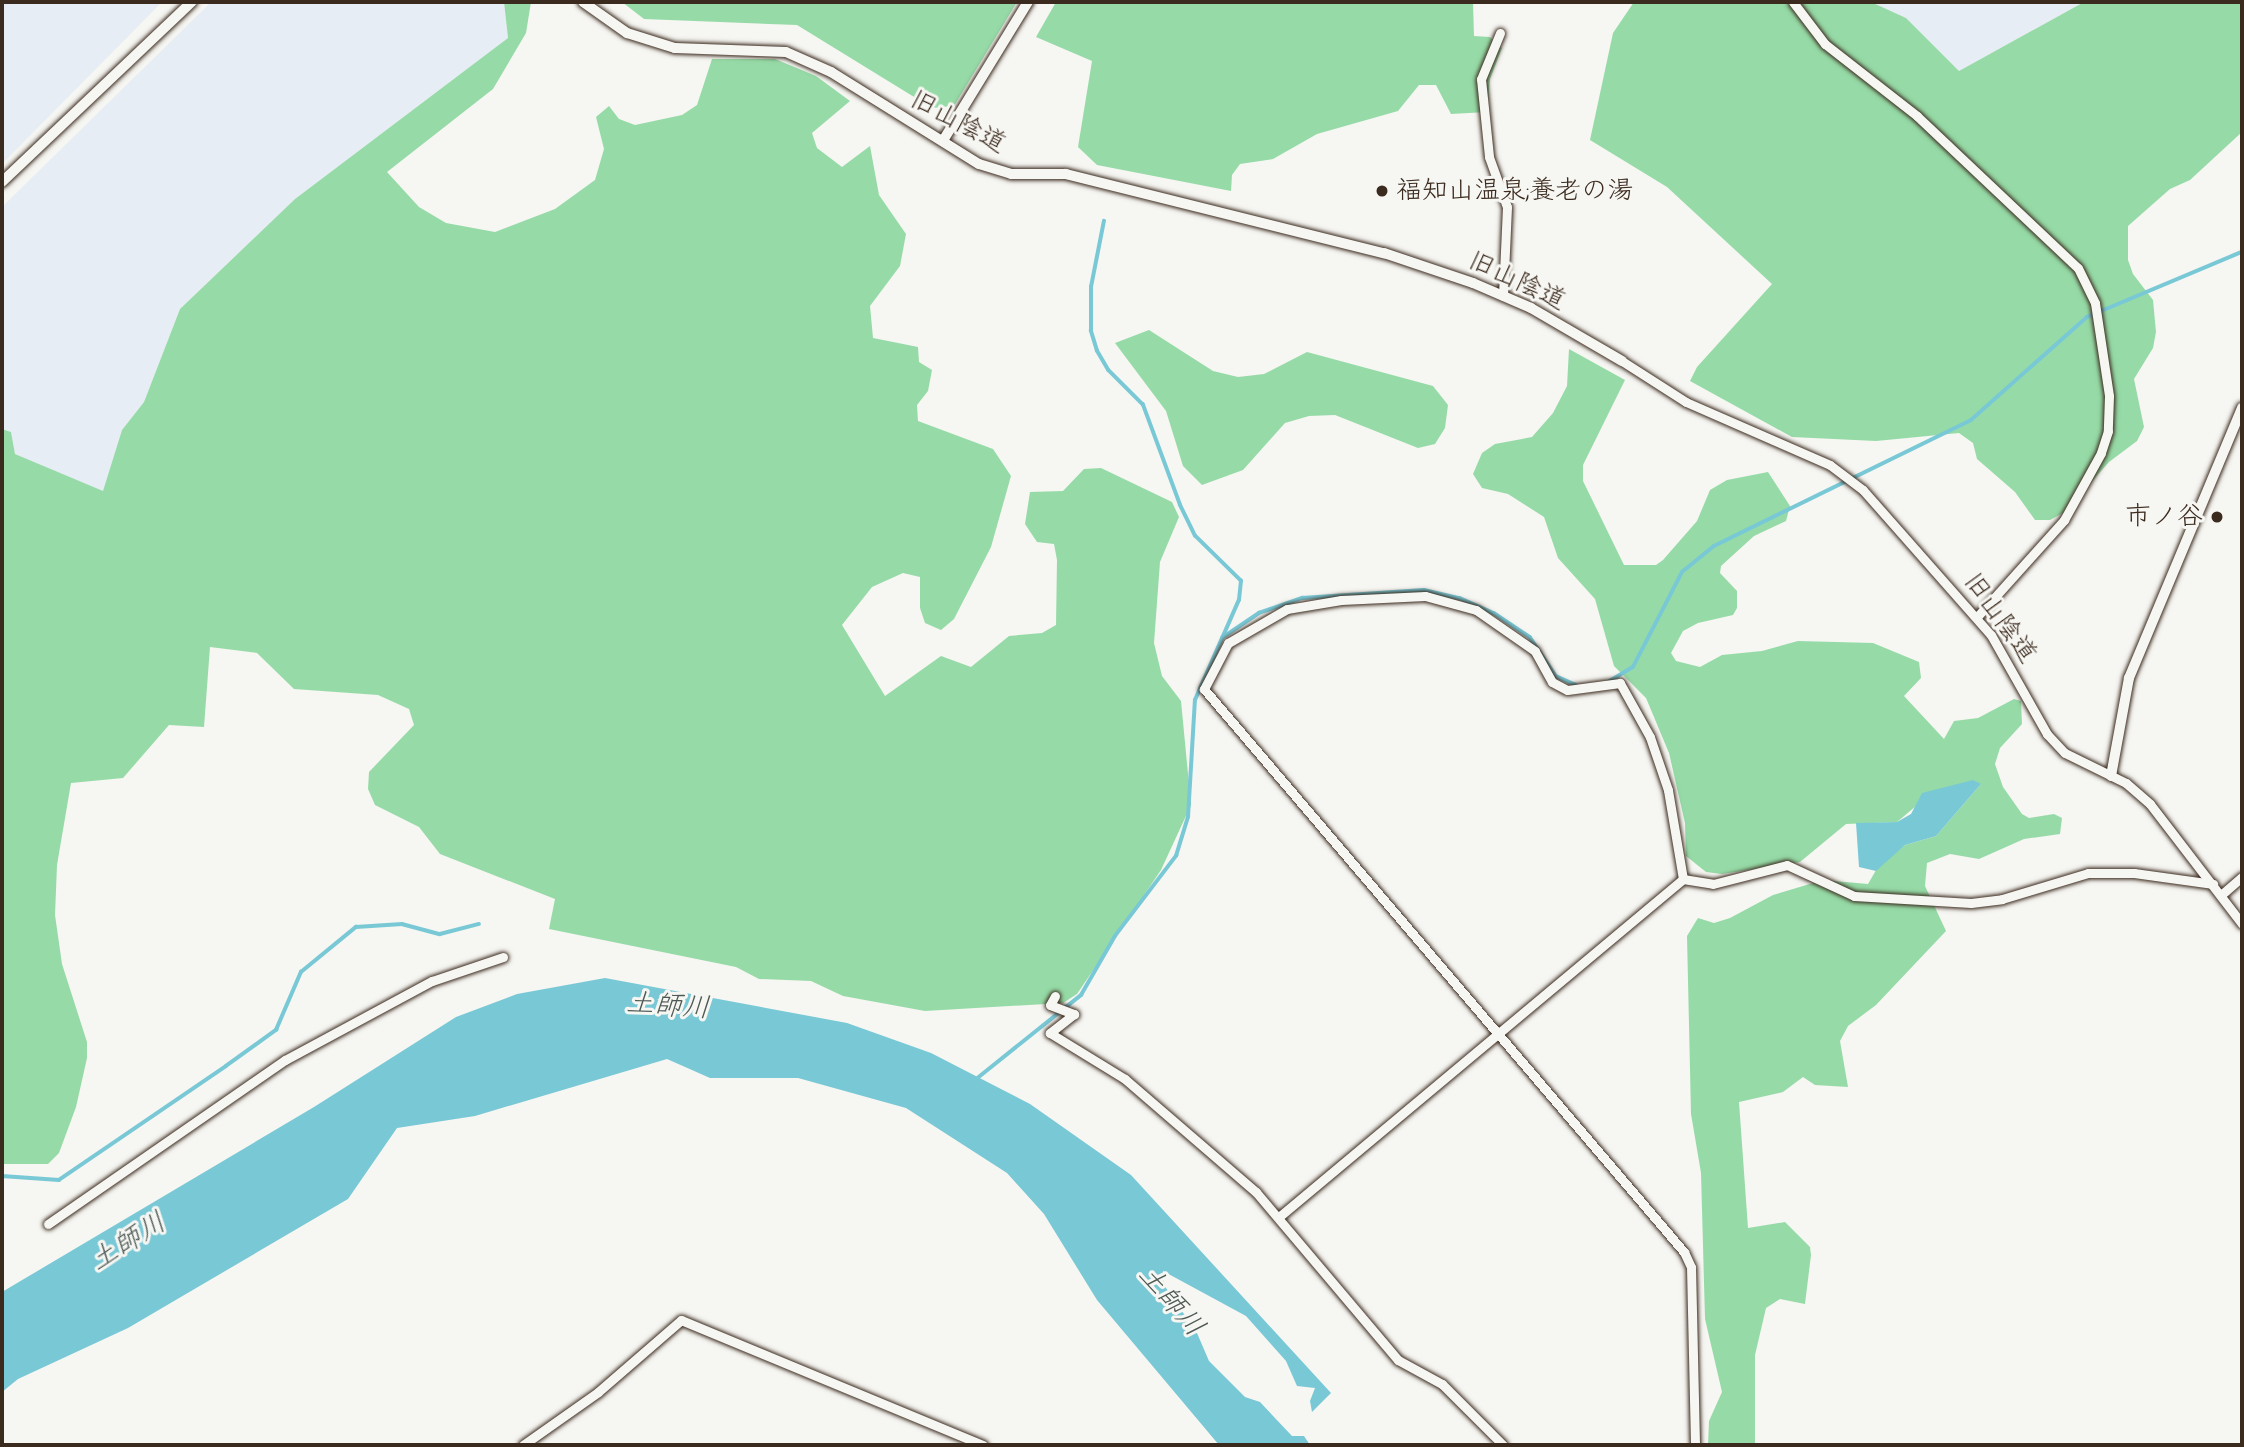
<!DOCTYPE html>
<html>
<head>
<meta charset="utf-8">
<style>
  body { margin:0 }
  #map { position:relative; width:2244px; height:1447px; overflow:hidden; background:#f6f6f2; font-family:"Architects Daughter","Klee One",sans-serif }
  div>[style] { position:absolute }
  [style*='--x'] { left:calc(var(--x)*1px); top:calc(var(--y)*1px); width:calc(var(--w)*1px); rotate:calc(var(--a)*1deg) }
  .built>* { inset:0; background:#e7edf5 }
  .green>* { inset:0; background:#96dba7 }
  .water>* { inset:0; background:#79c8d6 }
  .stream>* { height:3.5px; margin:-1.75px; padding:0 1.75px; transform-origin:1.75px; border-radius:1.75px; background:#79c8d6 }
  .roads { filter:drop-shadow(0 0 2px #3b2a1e) drop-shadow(0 0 2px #3b2a1e) }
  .minor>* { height:9px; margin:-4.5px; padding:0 4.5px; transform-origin:4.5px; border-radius:4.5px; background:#f6f6f2 }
  .tertiary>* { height:10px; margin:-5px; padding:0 5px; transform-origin:5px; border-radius:5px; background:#f6f6f2 }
  .dots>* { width:19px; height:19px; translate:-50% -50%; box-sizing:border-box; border:4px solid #f6f6f2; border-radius:50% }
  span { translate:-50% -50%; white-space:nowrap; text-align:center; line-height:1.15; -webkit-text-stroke:6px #f6f6f2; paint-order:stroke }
  .street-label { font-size:26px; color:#3b2a1e }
  .poi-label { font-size:26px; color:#3b2a1e }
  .left { translate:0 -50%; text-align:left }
  .right { translate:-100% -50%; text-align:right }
  .water-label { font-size:28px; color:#4e5955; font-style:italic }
  .frame { position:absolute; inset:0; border:4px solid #3b2a1e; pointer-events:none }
</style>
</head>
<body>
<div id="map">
  <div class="built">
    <div style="clip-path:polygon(2px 2px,162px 2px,2px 164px)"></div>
    <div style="clip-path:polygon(211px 2px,504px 2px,508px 38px,295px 199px,180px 309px,144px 402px,122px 430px,103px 492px,15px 454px,11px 432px,2px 429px,2px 207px)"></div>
    <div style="clip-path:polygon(1871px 2px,2084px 2px,1959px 71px,1906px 18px)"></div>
  </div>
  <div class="green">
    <div style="clip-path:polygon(504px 2px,531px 2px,526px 33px,493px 89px,387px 172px,419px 207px,446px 223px,495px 232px,555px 209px,595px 180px,604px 149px,596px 117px,609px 106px,619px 119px,635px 125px,682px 115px,697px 105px,712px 59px,775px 59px,816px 76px,850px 101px,812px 133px,817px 148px,842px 167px,870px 146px,879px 195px,906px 234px,900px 266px,870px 306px,873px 338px,918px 347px,919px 362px,932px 370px,928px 391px,917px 405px,918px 421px,993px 449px,1011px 476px,991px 547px,954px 619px,941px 630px,925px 623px,920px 608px,920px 577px,903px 573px,872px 587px,842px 625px,885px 696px,941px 656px,971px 667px,1009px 636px,1042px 633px,1056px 625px,1057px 560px,1054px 544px,1037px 542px,1025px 524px,1030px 492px,1063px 491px,1084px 469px,1101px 468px,1172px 502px,1179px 517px,1160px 562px,1154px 643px,1162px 676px,1181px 701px,1191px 805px,1161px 870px,1077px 994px,1063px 1003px,925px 1011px,843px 996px,811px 981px,759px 979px,736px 967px,549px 929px,555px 899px,440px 854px,419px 827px,375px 805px,368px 789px,369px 772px,414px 725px,409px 709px,378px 695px,294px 689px,257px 653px,210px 647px,204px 727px,169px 725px,123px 778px,71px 783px,57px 865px,55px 915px,62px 964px,87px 1042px,87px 1058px,76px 1107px,59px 1153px,48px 1164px,2px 1164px,2px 429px,11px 432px,15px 454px,103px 491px,122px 430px,144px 402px,180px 309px,295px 199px,508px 38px)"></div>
    <div style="clip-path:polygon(622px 2px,1017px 2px,954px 106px,932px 108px,797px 25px,644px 19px)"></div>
    <div style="clip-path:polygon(1056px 2px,1482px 2px,1473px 3px,1474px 36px,1490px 37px,1502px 48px,1490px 79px,1487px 112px,1451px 114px,1436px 85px,1419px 85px,1398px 111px,1317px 134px,1273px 159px,1240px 164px,1232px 175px,1231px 191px,1097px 165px,1078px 147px,1092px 61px,1036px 37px)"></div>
    <div style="clip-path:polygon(1634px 2px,1871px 2px,1906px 18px,1959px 71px,2084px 2px,2242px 2px,2242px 132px,2190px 180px,2170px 189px,2128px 226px,2128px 260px,2133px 274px,2153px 300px,2156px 332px,2153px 348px,2134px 379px,2144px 427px,2137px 441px,2109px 462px,2065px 512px,2050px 520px,2035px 520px,2015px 492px,1977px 459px,1973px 443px,1959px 433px,1876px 441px,1792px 437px,1690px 381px,1697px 367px,1772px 284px,1667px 187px,1590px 140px,1613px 33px)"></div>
    <div style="clip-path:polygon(1149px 330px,1213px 371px,1238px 377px,1264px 374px,1307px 352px,1433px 386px,1448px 405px,1445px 428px,1435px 444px,1418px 448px,1335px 415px,1309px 416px,1285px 423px,1243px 470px,1202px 485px,1183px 466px,1166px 411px,1115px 343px)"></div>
    <div style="clip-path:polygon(1569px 349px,1625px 380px,1583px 465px,1583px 481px,1624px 565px,1656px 565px,1663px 560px,1697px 521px,1710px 490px,1727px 480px,1768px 472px,1790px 506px,1786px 521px,1754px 536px,1721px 566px,1720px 573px,1737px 591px,1737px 608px,1733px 615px,1698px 623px,1683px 631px,1671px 653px,1676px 661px,1700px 667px,1722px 655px,1762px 651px,1798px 641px,1873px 643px,1919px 662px,1921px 678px,1904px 696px,1944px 739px,1954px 721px,1978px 718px,2014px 699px,2021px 701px,2022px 724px,2000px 748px,1995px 764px,2003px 787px,2022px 814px,2029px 818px,2054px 814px,2062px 818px,2060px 834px,2024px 839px,1979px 859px,1950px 854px,1927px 863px,1925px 886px,1946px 931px,1876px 1005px,1848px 1026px,1840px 1041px,1848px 1087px,1815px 1085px,1803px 1077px,1783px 1092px,1739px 1102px,1748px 1228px,1785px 1222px,1810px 1247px,1811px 1255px,1805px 1304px,1780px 1299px,1766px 1308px,1755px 1355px,1755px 1445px,1708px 1445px,1709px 1421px,1722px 1392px,1705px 1319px,1701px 1173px,1691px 1114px,1687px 936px,1698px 918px,1714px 923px,1730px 918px,1773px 895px,1823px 880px,1868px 884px,1879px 865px,1905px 845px,1936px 836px,1981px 784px,1916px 806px,1897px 822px,1846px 824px,1800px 862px,1722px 874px,1706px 872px,1686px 856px,1685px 823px,1669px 753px,1646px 698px,1614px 666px,1595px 599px,1558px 558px,1544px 517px,1508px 494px,1482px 488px,1473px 474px,1482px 453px,1495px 444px,1532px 437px,1553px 413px,1567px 386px)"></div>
  </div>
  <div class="water">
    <div style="clip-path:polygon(1973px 780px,1981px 784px,1936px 836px,1905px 845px,1876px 871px,1859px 867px,1856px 823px,1897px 822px,1911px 814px,1922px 793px)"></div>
    <div style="clip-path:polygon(605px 978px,847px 1023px,931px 1053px,1030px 1104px,1131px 1175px,1331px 1393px,1312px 1412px,1310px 1401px,1315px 1388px,1297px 1386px,1286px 1361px,1246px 1316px,1163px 1271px,1164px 1285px,1197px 1333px,1209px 1361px,1245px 1397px,1260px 1402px,1292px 1436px,1304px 1436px,1310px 1445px,1219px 1445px,1097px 1300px,1044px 1214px,1007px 1173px,906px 1108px,798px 1078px,710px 1078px,667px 1059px,475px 1116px,397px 1128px,348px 1199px,128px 1328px,18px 1379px,2px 1392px,2px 1292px,314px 1107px,456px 1017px,517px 994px)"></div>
  </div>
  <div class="stream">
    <div style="--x:1222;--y:638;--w:45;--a:-34"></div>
    <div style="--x:1259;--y:613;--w:46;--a:-19.2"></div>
    <div style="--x:1302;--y:598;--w:122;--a:-3.8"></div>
    <div style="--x:1424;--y:590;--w:37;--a:13"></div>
    <div style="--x:1460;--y:598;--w:37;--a:24"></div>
    <div style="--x:1494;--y:613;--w:43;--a:33.7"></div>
    <div style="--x:1530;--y:637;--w:47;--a:56.3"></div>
    <div style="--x:1556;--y:676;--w:22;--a:24"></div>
    <div style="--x:1608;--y:682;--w:29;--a:-31"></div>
    <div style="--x:1633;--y:667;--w:107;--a:-62.7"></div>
    <div style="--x:1682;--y:572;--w:41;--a:-39.1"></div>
    <div style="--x:1714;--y:546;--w:286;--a:-26.1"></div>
    <div style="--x:1971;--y:420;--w:155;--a:-41.6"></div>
    <div style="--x:2087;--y:317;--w:168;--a:-22.8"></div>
    <div style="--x:975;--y:1080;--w:136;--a:-38.7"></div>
    <div style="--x:1081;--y:995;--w:68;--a:-60"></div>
    <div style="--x:1115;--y:936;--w:101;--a:-52.7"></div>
    <div style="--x:1176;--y:856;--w:41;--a:-72.9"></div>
    <div style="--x:1188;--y:817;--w:117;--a:-86.6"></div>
    <div style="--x:1195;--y:700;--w:109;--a:-66.3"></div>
    <div style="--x:1239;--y:600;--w:19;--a:-84"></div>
    <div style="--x:1241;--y:581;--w:64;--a:-135.6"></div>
    <div style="--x:1195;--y:536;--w:34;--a:-116"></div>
    <div style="--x:1180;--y:505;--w:107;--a:-110.3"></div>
    <div style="--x:1143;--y:405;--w:49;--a:-135"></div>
    <div style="--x:1108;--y:370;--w:22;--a:-120"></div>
    <div style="--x:1097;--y:351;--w:21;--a:-107"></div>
    <div style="--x:1091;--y:331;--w:44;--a:-90"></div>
    <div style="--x:1091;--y:287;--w:67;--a:-78.9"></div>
    <div style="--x:2;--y:1176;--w:57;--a:4"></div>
    <div style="--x:59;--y:1180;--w:202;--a:-34.3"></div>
    <div style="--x:226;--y:1066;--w:62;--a:-35.8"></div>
    <div style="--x:276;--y:1030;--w:63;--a:-66.7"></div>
    <div style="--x:301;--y:972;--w:71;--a:-39.3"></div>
    <div style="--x:356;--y:927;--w:46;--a:-3.7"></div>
    <div style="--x:402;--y:924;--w:39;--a:15"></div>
    <div style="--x:440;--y:934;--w:40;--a:-14.4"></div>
  </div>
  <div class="roads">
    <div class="minor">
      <div style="--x:1793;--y:2;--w:53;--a:52.7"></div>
      <div style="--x:1825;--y:44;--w:117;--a:38"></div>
      <div style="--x:1917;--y:116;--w:221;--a:43.4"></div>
      <div style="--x:2078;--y:268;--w:39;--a:64"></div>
      <div style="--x:2095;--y:303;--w:94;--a:81.4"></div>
      <div style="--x:2109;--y:396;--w:35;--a:92"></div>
      <div style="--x:2108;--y:431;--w:23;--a:108"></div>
      <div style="--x:2101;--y:453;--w:77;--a:118.9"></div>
      <div style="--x:2064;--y:520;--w:130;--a:131.9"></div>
      <div style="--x:1500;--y:33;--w:50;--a:112.4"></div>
      <div style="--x:1481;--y:79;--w:78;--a:84.1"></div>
      <div style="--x:1489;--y:157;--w:53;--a:70.2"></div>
      <div style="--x:1507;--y:207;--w:89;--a:92.6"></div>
      <div style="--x:1622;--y:361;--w:76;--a:32.6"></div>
      <div style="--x:1686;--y:402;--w:157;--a:23.6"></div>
      <div style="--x:1830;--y:465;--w:41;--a:37.1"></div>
      <div style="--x:1863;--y:490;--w:193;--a:48.6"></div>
      <div style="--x:1991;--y:635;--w:114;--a:60.5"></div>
      <div style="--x:2047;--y:734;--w:26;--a:47"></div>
      <div style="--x:2065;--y:753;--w:68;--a:26.2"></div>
      <div style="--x:2126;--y:783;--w:32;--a:41"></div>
      <div style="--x:2150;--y:804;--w:151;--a:52.5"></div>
      <div style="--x:1683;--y:879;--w:90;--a:-99.6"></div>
      <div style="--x:1668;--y:790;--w:56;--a:-108.8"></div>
      <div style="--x:1650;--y:737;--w:62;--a:-119.1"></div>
      <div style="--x:1620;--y:683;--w:53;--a:172.5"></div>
      <div style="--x:1567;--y:690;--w:17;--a:-152"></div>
      <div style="--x:1552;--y:682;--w:35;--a:-119"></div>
      <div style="--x:1535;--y:651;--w:72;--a:-145.2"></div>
      <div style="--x:1476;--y:610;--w:53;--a:-164.6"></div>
      <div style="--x:1425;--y:596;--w:84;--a:177.3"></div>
      <div style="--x:1341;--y:600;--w:55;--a:170.5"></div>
      <div style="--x:1287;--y:609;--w:68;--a:150"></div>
      <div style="--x:1228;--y:643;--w:52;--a:117.6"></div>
      <div style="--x:1204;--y:689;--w:740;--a:49.55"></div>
      <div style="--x:1684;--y:1252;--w:17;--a:65"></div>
      <div style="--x:1691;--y:1267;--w:178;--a:88.7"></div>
      <div style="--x:2221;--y:895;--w:28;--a:-41"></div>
      <div style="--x:1055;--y:996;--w:10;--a:119"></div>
      <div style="--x:1050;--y:1005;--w:26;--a:21"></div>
      <div style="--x:1074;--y:1014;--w:31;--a:142"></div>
      <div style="--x:1050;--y:1033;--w:88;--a:31.5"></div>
      <div style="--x:1125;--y:1079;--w:173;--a:40.8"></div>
      <div style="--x:1256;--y:1192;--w:220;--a:49.8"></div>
      <div style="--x:1398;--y:1360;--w:50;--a:28.6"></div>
      <div style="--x:1442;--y:1384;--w:86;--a:45"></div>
      <div style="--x:1280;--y:1216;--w:525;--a:-39.9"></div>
      <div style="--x:1683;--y:879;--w:30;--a:9"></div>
      <div style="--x:1713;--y:884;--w:76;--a:-14.4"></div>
      <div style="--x:1787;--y:865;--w:74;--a:24.8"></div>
      <div style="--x:1854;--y:896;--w:117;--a:3.4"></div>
      <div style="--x:1971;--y:903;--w:31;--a:-7"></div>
      <div style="--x:2002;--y:899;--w:90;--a:-16.8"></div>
      <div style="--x:2088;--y:873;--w:46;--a:0"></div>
      <div style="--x:2134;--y:873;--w:80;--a:7.9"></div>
      <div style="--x:48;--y:1224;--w:288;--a:-34.7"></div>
      <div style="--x:285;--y:1060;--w:167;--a:-28.3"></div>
      <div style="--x:432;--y:981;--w:75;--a:-18.7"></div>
      <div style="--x:523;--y:1445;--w:92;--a:-35.2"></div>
      <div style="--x:598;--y:1392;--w:110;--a:-40.9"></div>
      <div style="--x:681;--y:1320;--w:327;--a:22.5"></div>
    </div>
    <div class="tertiary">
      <div style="--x:583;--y:2;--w:54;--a:35.2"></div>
      <div style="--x:627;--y:33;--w:50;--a:17.4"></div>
      <div style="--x:675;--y:48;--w:111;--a:2.1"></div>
      <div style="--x:786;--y:52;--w:49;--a:24"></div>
      <div style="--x:831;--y:72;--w:174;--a:31.9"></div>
      <div style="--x:979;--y:164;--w:34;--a:17"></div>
      <div style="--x:1011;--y:174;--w:55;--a:0"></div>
      <div style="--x:1066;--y:174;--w:328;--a:14"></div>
      <div style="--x:1384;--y:253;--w:94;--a:18.6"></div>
      <div style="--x:1473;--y:283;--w:63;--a:23.3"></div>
      <div style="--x:1531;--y:308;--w:105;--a:30.2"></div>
      <div style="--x:944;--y:139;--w:161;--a:-58.5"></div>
      <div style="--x:2;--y:182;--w:262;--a:-43.5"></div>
      <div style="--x:2111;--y:776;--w:100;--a:-79.6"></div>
      <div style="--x:2129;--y:678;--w:293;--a:-67.3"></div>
    </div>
  </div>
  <div class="dots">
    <div style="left:1382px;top:191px;background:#3b2a1e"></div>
    <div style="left:2217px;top:517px;background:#3b2a1e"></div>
  </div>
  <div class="street-label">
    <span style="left:958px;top:122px;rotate:28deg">旧山陰道</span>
    <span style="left:1517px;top:281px;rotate:25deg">旧山陰道</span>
    <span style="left:2000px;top:618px;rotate:54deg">旧山陰道</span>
  </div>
  <div class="poi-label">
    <span class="left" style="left:1396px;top:191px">福知山温泉;養老の湯</span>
    <span class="right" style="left:2203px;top:517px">市ノ谷</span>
  </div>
  <div class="water-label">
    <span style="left:668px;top:1006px;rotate:4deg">土師川</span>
    <span style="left:128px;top:1242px;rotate:-32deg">土師川</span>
    <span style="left:1171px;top:1301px;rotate:49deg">土師川</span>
  </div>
  <div class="frame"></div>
</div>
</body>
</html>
